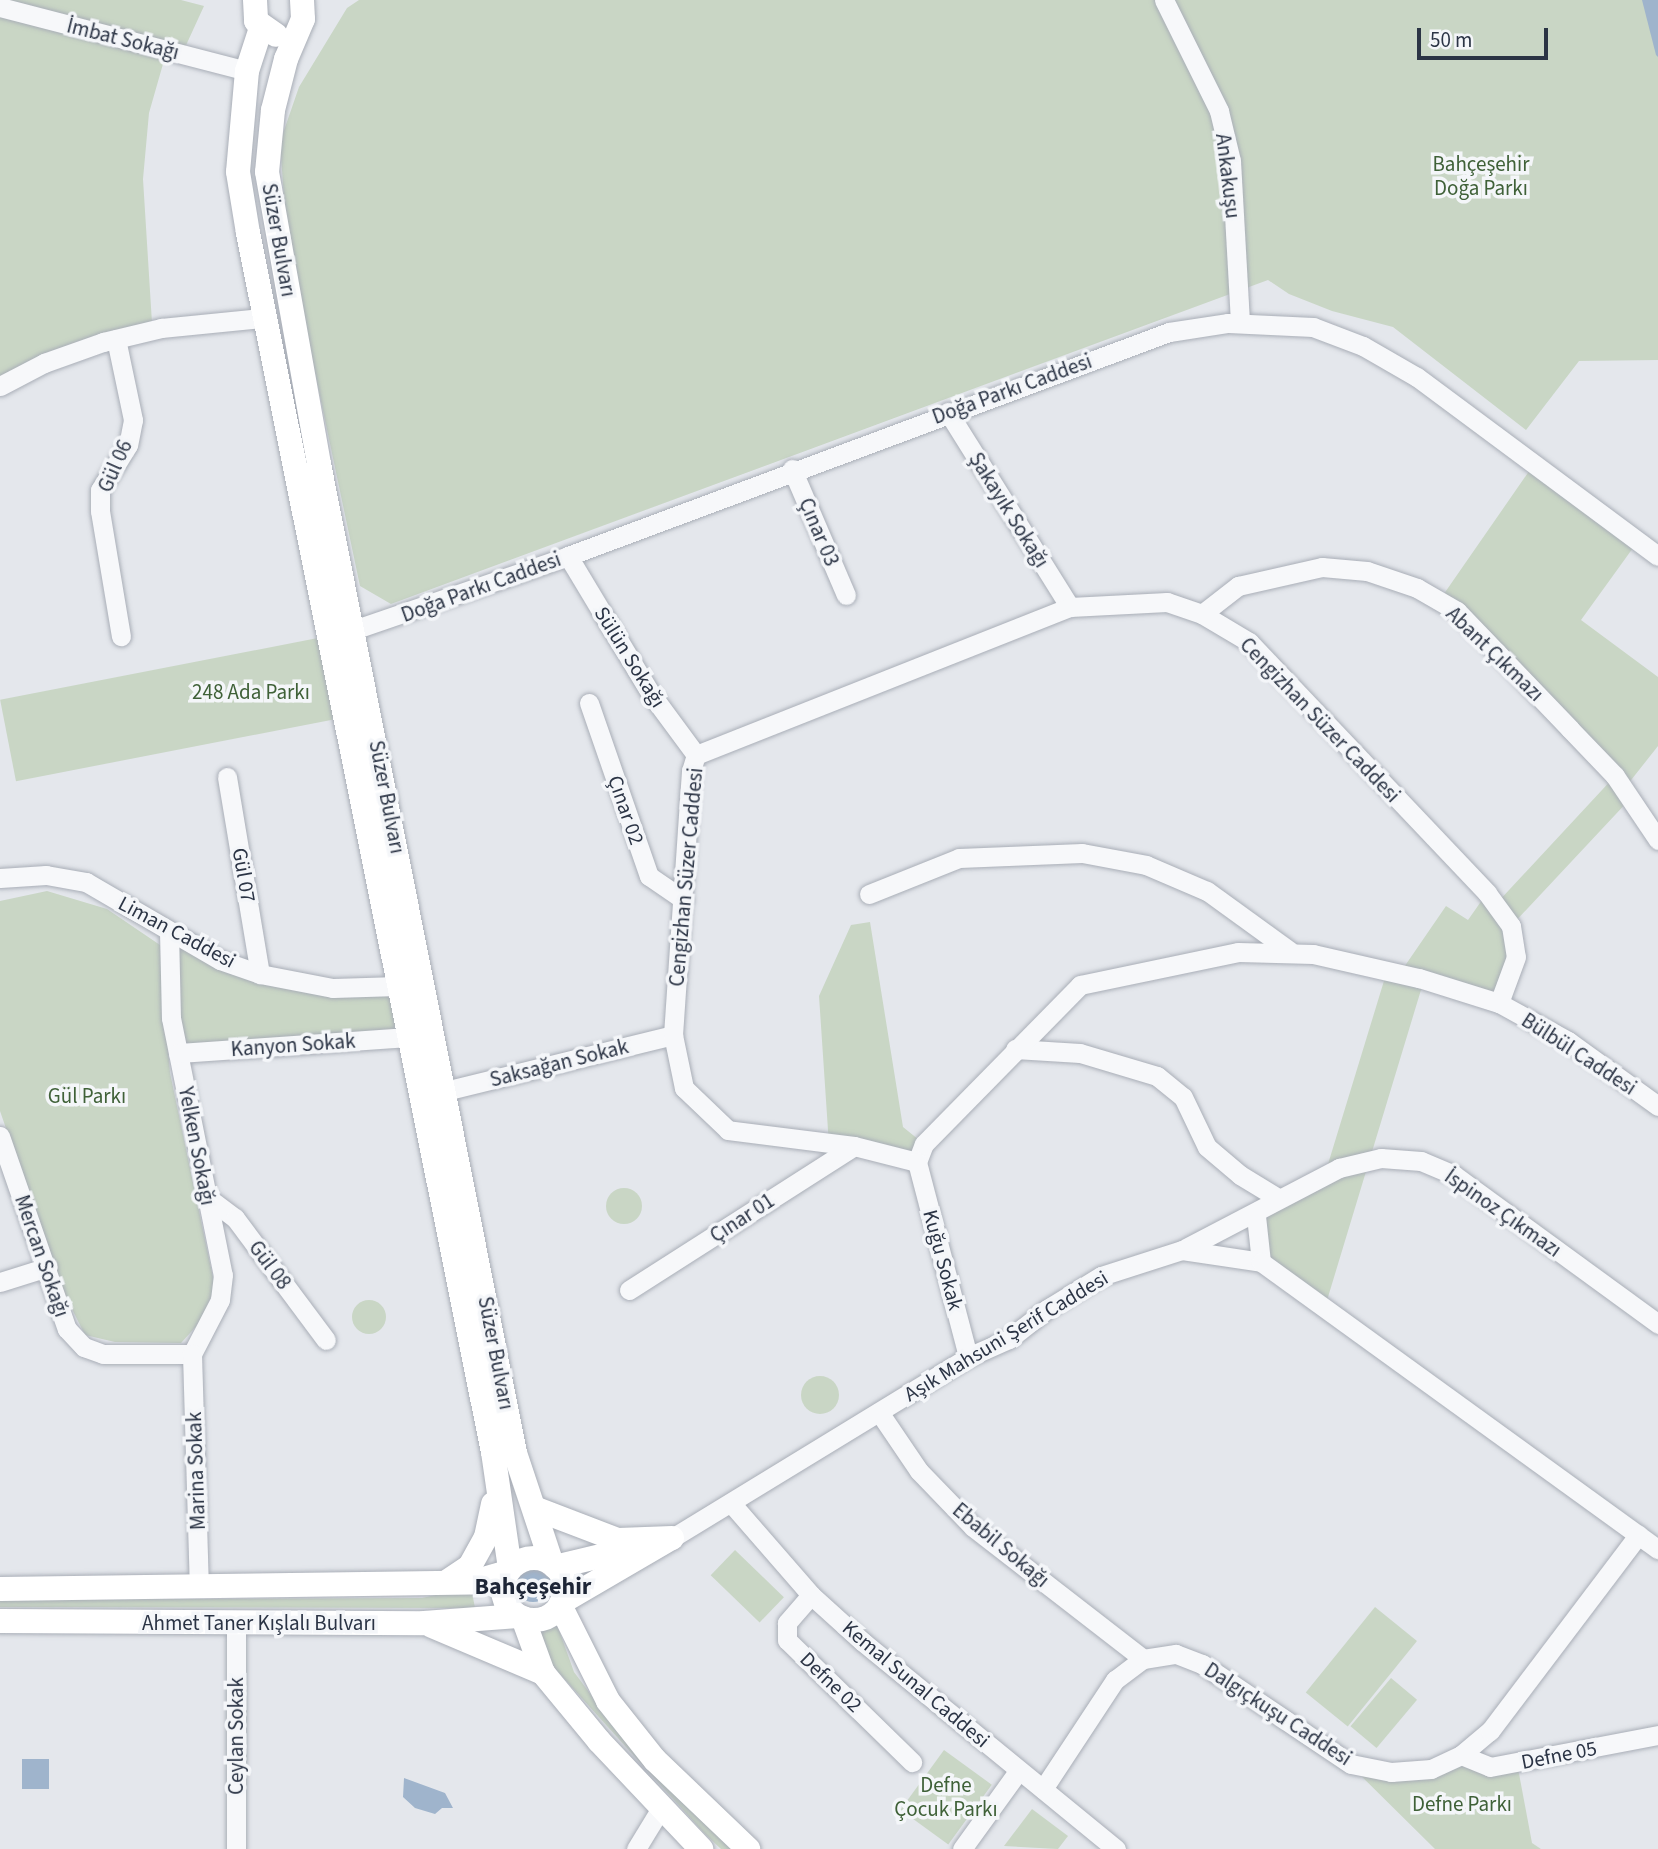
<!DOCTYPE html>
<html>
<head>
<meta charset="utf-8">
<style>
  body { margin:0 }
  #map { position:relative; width:1658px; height:1849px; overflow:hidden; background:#e4e7ec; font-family:"Source Sans 3",sans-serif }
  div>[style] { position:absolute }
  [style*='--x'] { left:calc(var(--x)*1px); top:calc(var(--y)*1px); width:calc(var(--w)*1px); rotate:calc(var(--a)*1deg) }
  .green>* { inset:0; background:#c9d6c5; transform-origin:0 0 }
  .round { border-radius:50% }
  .water>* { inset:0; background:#9fb4cc; transform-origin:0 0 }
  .roads { filter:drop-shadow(0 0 2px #a9aeb7) drop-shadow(0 0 2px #a9aeb7) }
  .minor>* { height:19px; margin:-9.5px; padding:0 9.5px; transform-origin:9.5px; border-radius:9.5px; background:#f7f8fa }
  .major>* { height:24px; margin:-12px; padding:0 12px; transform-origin:12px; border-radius:12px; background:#fff }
  .major>.ring { margin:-12px; padding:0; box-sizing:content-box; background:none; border:24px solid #fff; border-radius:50% }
  span { translate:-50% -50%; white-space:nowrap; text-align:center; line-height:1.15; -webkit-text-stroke:7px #f4f6f9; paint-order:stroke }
  .street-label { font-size:21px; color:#2b3445 }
  .park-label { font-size:21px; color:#3f6138 }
  .quarter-label { font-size:24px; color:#1d2536; font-weight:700 }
  .scale { position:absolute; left:1417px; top:28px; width:131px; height:32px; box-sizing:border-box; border:4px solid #2b3445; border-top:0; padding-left:9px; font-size:21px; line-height:24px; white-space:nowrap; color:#2b3445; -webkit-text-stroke:5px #f4f6f9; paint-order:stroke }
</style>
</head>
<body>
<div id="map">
  <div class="green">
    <div style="clip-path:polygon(0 0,181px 0,204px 6px,182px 54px,167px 50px,149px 113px,143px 179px,152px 323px,0 379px)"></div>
    <div style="clip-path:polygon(359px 0,1658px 0,1658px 360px,1579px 361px,1526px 430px,1393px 327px,1332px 311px,1289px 294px,1268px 280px,391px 604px,360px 586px,287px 240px,280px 142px,299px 87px,347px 8px)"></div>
    <div style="clip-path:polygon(1534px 464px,1638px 541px,1581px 620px,1658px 677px,1658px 746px,1624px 789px,1630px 799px,1511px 926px,1499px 1003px,1424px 980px,1325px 1307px,1261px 1262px,1256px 1216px,1325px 1174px,1387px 971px,1400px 973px,1446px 906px,1468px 920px,1487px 893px,1496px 904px,1615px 776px,1439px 601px)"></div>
    <div style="left:328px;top:636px;width:83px;height:334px;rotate:79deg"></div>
    <div style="clip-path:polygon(47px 891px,107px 909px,160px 945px,170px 1073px,215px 1287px,201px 1321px,181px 1343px,115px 1342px,85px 1335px,61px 1287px,0 1111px,0 901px)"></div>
    <div style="clip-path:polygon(870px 922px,903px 1127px,924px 1144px,917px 1162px,829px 1145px,819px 996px,851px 925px)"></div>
    <div style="clip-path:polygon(169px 931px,261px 974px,398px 986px,409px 1037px,178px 1053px)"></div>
    <div class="round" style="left:606px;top:1188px;width:36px;height:36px"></div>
    <div class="round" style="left:352px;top:1300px;width:34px;height:34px"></div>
    <div class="round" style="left:801px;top:1376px;width:38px;height:38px"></div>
    <div style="left:735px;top:1550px;width:68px;height:35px;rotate:44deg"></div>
    <div style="clip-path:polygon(471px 1587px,475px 1608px,0 1607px,0 1600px,422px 1598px)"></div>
    <div style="left:1375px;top:1607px;width:54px;height:110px;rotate:39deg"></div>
    <div style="clip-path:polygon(555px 1619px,574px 1672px,609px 1719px,735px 1849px,721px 1849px,704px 1833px,550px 1663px,529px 1626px)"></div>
    <div style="left:1391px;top:1678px;width:34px;height:63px;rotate:40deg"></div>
    <div style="left:944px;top:1750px;width:59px;height:74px;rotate:36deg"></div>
    <div style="clip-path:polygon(1461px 1755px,1517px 1763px,1532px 1843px,1541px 1849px,1435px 1849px,1345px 1760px,1391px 1772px)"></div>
    <div style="clip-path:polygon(1032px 1809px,1068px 1836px,1058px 1849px,1004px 1846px)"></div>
  </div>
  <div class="water">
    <div style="clip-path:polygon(1642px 0,1658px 0,1658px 57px,1656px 55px)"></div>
    <div class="round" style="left:515px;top:1566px;width:36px;height:36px"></div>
    <div style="left:49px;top:1759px;width:30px;height:27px;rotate:90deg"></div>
    <div style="clip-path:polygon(404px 1778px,445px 1793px,453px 1808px,442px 1808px,435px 1814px,415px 1808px,403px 1797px)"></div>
  </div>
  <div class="roads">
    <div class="minor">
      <div style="--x:1164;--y:0;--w:124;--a:63.6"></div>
      <div style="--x:1219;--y:111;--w:51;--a:76.5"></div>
      <div style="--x:1231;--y:161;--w:162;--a:86.8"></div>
      <div style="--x:0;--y:7;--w:255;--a:14.5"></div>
      <div style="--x:116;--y:339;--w:83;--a:78.1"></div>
      <div style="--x:133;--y:420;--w:25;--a:101"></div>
      <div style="--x:128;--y:445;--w:53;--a:121.9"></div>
      <div style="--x:100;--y:490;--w:21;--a:90"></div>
      <div style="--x:100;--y:511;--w:127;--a:80.5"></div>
      <div style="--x:0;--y:386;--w:50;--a:-27.6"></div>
      <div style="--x:44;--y:363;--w:63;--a:-19.6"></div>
      <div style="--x:103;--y:342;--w:60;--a:-13.6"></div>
      <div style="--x:161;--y:328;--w:101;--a:-5.7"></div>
      <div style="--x:948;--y:412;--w:230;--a:58"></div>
      <div style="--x:792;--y:469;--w:137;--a:66.8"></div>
      <div style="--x:568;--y:556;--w:161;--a:59"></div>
      <div style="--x:651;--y:694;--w:76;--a:53.6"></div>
      <div style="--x:1202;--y:614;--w:46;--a:-37.9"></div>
      <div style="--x:1238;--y:586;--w:86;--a:-12.7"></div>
      <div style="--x:1322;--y:567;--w:45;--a:5.1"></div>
      <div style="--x:1367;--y:571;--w:53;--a:18.8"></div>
      <div style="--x:1417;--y:588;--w:46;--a:29.9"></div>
      <div style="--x:1457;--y:611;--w:163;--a:46.2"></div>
      <div style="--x:1570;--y:729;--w:65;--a:46.2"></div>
      <div style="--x:1615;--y:776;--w:77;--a:56.1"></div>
      <div style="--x:339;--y:635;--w:242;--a:-19"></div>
      <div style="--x:568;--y:556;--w:641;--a:-20.44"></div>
      <div style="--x:1169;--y:332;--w:60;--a:-8.7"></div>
      <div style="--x:1228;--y:323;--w:85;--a:2.7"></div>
      <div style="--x:1313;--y:327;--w:53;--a:20.8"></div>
      <div style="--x:1363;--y:346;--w:62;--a:29.9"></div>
      <div style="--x:1417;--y:377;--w:300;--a:36.6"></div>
      <div style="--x:589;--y:703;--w:183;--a:70.9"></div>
      <div style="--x:649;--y:876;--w:42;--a:34.4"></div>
      <div style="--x:227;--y:777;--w:200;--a:80.5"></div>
      <div style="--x:0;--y:878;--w:46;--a:-3.7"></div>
      <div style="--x:46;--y:875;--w:41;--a:9.9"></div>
      <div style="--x:86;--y:882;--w:155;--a:30.2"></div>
      <div style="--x:220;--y:960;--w:42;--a:19.3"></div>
      <div style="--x:260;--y:974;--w:74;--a:10.9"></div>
      <div style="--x:333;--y:988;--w:65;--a:-1.8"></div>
      <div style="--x:869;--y:894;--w:97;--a:-21.8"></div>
      <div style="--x:959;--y:858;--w:123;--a:-2.3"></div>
      <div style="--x:1082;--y:853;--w:65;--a:10.6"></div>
      <div style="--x:1146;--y:865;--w:66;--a:23.1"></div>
      <div style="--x:1207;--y:891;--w:102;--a:35.9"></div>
      <div style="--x:169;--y:931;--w:87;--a:88.7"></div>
      <div style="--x:171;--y:1018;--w:262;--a:78.6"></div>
      <div style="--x:223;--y:1275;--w:25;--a:97"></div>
      <div style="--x:220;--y:1300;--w:61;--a:117.4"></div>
      <div style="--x:1015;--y:1049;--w:65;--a:3.5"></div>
      <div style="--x:1080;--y:1053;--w:80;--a:16.6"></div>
      <div style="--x:1157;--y:1076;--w:33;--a:39"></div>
      <div style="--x:1183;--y:1097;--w:55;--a:64.4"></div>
      <div style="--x:1207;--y:1147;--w:43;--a:40.3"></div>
      <div style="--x:1240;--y:1175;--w:44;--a:31.2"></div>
      <div style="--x:178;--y:1053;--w:232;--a:-4"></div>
      <div style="--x:445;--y:1091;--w:235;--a:-13.8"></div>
      <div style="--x:0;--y:1136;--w:204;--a:70.9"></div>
      <div style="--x:67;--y:1329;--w:25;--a:47"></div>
      <div style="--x:84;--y:1347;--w:20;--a:20"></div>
      <div style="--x:103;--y:1354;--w:89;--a:0"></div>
      <div style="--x:917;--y:1162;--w:65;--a:-165.7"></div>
      <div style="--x:854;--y:1146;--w:127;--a:-172.8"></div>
      <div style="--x:728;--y:1130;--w:61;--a:-136.3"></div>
      <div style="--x:684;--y:1088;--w:54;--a:-101.7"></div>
      <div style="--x:673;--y:1035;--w:265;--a:-86.1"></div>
      <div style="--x:691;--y:771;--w:17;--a:-73"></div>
      <div style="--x:696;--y:755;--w:402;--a:-21.6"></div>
      <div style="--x:1070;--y:607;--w:97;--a:-3"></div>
      <div style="--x:1167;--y:602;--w:37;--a:19"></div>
      <div style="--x:1202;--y:614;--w:55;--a:30.8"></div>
      <div style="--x:1249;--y:642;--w:346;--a:46.5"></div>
      <div style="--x:1487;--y:893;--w:41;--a:54"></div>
      <div style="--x:1511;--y:926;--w:31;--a:81"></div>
      <div style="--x:1516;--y:957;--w:49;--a:110.3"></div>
      <div style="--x:917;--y:1162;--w:19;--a:-69"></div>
      <div style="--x:924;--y:1144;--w:223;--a:-45.5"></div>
      <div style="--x:1080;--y:985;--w:161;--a:-11.8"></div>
      <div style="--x:1238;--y:952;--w:75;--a:1.5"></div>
      <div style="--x:1313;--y:954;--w:109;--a:12.8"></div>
      <div style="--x:1419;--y:978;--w:84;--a:17.4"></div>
      <div style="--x:1499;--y:1003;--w:79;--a:28.8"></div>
      <div style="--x:1568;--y:1041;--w:111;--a:35.8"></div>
      <div style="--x:917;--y:1162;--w:202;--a:75.3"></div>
      <div style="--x:207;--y:1197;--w:35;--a:37"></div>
      <div style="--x:235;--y:1218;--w:152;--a:53.3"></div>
      <div style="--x:1256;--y:1216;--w:46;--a:83.8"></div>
      <div style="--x:1186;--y:1248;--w:173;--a:-27.6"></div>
      <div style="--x:1339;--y:1168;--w:43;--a:-13.4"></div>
      <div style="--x:1381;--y:1158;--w:40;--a:4.3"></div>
      <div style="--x:1421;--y:1161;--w:36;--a:23"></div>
      <div style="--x:1454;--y:1175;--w:253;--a:36.1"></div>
      <div style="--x:0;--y:1282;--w:50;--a:-17.4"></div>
      <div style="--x:629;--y:1290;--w:267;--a:-32.6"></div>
      <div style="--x:192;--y:1354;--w:233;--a:88.3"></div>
      <div style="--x:879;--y:1412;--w:71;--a:55.9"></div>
      <div style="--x:919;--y:1471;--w:78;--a:46"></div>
      <div style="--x:973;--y:1527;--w:215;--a:37.8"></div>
      <div style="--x:731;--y:1503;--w:122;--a:49"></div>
      <div style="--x:811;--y:1595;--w:70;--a:42.1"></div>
      <div style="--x:863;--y:1642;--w:327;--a:39.3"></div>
      <div style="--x:672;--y:1538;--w:347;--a:-31.4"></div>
      <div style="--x:968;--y:1357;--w:45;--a:-23.7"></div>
      <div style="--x:1009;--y:1339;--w:48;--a:-38.3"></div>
      <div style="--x:1047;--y:1309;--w:63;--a:-31.4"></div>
      <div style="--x:1101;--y:1276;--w:85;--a:-17.8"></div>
      <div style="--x:1182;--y:1250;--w:80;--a:8.6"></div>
      <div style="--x:1261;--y:1262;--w:490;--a:35.9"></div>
      <div style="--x:811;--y:1595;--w:37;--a:131"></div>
      <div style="--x:787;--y:1623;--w:17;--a:90"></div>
      <div style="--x:787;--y:1640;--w:175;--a:44.3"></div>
      <div style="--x:236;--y:1623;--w:226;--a:90"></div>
      <div style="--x:1461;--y:1755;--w:31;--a:22"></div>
      <div style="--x:1490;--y:1767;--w:171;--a:-10.8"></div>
      <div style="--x:1043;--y:1789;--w:131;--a:-56.6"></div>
      <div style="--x:1115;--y:1680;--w:35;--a:-37"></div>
      <div style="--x:1143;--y:1659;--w:33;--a:-9"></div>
      <div style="--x:1176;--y:1654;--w:28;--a:21"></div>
      <div style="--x:1202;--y:1664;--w:179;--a:33.9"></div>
      <div style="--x:1351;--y:1764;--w:41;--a:11.3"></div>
      <div style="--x:1391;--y:1772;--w:40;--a:-4.3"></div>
      <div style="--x:1431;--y:1769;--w:33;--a:-25"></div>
      <div style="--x:1461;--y:1755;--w:38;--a:-40"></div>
      <div style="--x:1490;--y:1731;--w:246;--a:-52.9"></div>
      <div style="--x:636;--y:1849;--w:48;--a:-58.6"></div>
      <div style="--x:962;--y:1849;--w:97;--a:-54.2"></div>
    </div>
    <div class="major">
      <div style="--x:255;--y:0;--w:21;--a:87"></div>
      <div style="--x:256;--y:21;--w:24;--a:35"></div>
      <div style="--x:302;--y:0;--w:19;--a:87"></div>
      <div style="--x:303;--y:19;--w:43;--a:113"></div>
      <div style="--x:286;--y:59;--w:53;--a:104.3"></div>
      <div style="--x:273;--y:110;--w:62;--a:95.5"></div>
      <div style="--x:267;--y:172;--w:297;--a:79.9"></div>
      <div style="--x:319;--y:464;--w:1008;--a:78.79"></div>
      <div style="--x:515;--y:1453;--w:117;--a:71.6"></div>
      <div style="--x:261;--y:28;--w:45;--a:108"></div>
      <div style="--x:247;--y:71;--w:101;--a:95.1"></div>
      <div style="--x:238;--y:172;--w:62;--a:80.7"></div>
      <div style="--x:248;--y:233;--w:1243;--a:78.64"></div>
      <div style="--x:493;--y:1452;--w:118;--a:81.7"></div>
      <div style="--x:534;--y:1508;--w:90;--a:20.9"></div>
      <div style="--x:618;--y:1540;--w:54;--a:-2.1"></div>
      <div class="ring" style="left:503px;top:1558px;width:38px;height:38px"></div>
      <div style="--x:555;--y:1567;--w:85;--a:-13.5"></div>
      <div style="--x:448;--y:1581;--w:27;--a:-34"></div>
      <div style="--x:470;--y:1566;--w:33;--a:-61"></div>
      <div style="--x:486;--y:1537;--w:34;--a:-78"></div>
      <div style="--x:0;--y:1589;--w:473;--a:-0.8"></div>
      <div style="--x:473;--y:1582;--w:35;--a:-16"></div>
      <div style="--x:562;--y:1602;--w:125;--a:-30.3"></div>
      <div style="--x:560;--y:1605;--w:107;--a:63.4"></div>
      <div style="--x:608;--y:1701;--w:75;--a:51.5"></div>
      <div style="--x:655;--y:1760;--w:129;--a:43.7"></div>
      <div style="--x:523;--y:1618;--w:59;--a:70"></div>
      <div style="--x:543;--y:1673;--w:88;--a:50.5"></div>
      <div style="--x:599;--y:1741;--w:149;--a:46.6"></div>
      <div style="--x:0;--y:1621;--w:424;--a:0.3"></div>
      <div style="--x:424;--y:1623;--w:94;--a:-4.3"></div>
      <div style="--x:432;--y:1626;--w:121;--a:22.9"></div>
    </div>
  </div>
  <div class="street-label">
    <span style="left:123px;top:39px;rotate:14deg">İmbat Sokağı</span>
    <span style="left:1228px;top:176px;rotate:83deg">Ankakuşu</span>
    <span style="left:279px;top:240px;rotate:80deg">Süzer Bulvarı</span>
    <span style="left:1012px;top:389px;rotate:-20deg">Doğa Parkı Caddesi</span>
    <span style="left:115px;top:466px;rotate:-66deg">Gül 06</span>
    <span style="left:1009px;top:510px;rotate:58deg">Şakayık Sokağı</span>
    <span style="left:819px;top:532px;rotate:67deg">Çınar 03</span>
    <span style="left:481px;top:587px;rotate:-20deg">Doğa Parkı Caddesi</span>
    <span style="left:1495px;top:654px;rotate:44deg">Abant Çıkmazı</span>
    <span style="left:630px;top:657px;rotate:58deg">Sülün Sokağı</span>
    <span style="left:1320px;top:720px;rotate:46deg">Cengizhan Süzer Caddesi</span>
    <span style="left:387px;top:797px;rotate:79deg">Süzer Bulvarı</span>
    <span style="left:626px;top:810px;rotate:71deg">Çınar 02</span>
    <span style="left:244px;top:875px;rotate:80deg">Gül 07</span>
    <span style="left:686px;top:877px;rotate:-85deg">Cengizhan Süzer Caddesi</span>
    <span style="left:177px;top:932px;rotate:28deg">Liman Caddesi</span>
    <span style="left:293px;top:1045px;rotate:-4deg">Kanyon Sokak</span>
    <span style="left:1579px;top:1054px;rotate:33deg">Bülbül Caddesi</span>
    <span style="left:559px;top:1063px;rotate:-14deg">Saksağan Sokak</span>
    <span style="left:197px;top:1146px;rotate:79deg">Yelken Sokağı</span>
    <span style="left:1503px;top:1213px;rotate:35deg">İspinoz Çıkmazı</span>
    <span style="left:742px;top:1218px;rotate:-33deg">Çınar 01</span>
    <span style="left:42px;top:1256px;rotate:71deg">Mercan Sokağı</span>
    <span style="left:943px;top:1260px;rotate:75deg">Kuğu Sokak</span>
    <span style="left:270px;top:1265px;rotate:53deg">Gül 08</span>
    <span style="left:1006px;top:1336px;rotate:-31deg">Aşık Mahsuni Şerif Caddesi</span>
    <span style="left:496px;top:1353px;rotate:79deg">Süzer Bulvarı</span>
    <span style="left:196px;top:1471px;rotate:-92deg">Marina Sokak</span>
    <span style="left:1001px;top:1545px;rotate:40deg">Ebabil Sokağı</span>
    <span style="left:259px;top:1623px">Ahmet Taner Kışlalı Bulvarı</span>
    <span style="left:831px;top:1682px;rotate:44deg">Defne 02</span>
    <span style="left:916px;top:1684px;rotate:40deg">Kemal Sunal Caddesi</span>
    <span style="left:1278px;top:1714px;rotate:33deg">Dalgıçkuşu Caddesi</span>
    <span style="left:236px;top:1736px;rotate:-90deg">Ceylan Sokak</span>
    <span style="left:1559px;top:1755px;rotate:-11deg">Defne 05</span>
  </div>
  <div class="park-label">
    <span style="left:1481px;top:176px">Bahçeşehir<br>Doğa Parkı</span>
    <span style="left:251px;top:692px">248 Ada Parkı</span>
    <span style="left:87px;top:1096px">Gül Parkı</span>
    <span style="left:946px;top:1797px">Defne<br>Çocuk Parkı</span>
    <span style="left:1462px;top:1804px">Defne Parkı</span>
  </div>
  <div class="quarter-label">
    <span style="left:533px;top:1587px">Bahçeşehir</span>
  </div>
  <div class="scale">50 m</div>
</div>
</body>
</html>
